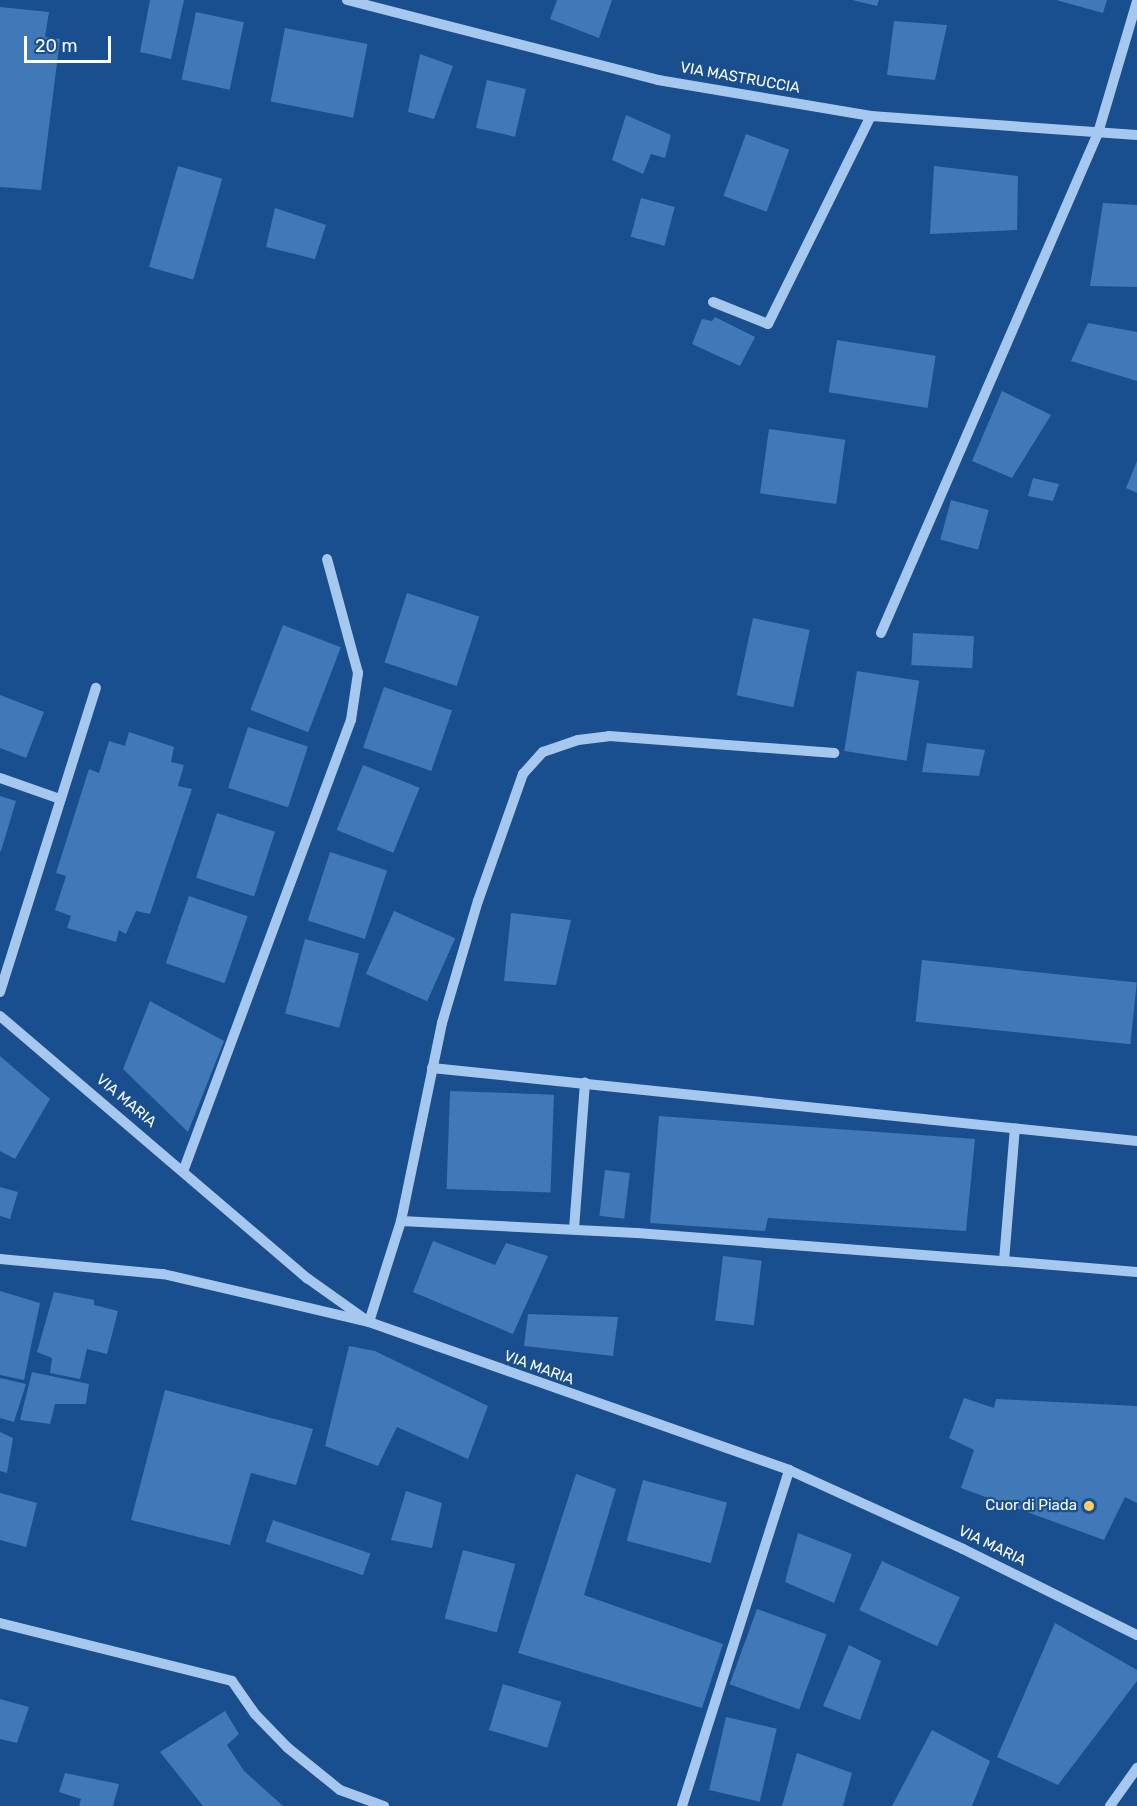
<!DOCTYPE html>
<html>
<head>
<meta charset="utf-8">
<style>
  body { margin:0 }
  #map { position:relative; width:1137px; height:1806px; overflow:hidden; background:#194e8f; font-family:Rubik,sans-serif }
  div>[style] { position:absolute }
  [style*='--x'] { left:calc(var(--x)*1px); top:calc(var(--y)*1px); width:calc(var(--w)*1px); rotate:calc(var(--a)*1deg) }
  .building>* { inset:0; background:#4178b7; transform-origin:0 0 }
  .minor>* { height:10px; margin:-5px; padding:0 5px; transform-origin:5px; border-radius:5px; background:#a6c8ef }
  .dots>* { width:16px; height:16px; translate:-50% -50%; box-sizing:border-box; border:3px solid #194e8f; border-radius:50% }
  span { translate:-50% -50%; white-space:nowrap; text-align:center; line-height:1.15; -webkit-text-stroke:4.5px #194e8f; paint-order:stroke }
  .street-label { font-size:15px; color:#fff }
  .poi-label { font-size:15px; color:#fff }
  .right { translate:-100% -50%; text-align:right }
  .scale { position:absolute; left:24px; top:36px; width:87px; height:27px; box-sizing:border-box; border:3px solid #fff; border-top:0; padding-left:8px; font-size:18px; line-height:21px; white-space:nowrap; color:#fff; -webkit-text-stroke:4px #194e8f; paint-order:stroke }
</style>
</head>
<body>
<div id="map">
  <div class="building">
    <div style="clip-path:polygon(150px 0,184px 0,171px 59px,140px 52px)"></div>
    <div style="clip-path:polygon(557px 0,612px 0,599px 38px,550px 19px)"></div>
    <div style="clip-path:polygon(852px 0,879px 0,877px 6px)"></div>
    <div style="clip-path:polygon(1056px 0,1107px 0,1103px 13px)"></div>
    <div style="clip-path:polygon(0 7px,49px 12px,45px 37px,60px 39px,41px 190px,0 187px)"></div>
    <div style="left:196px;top:12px;width:49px;height:69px;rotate:12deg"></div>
    <div style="clip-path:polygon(894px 21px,947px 25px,935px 80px,887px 75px)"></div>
    <div style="left:285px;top:28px;width:84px;height:75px;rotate:11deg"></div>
    <div style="clip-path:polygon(420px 54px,453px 66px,434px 119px,408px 112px)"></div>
    <div style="left:487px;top:80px;width:40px;height:49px;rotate:13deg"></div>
    <div style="clip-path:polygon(626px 115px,671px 135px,665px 158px,651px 154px,643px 174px,612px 160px)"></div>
    <div style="left:746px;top:134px;width:46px;height:66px;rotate:20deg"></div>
    <div style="left:178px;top:166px;width:46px;height:105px;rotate:16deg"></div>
    <div style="clip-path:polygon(934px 166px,1018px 176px,1017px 230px,930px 234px)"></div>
    <div style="left:641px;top:198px;width:35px;height:40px;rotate:15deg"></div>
    <div style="clip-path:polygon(1103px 203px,1137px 205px,1137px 287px,1090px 286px)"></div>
    <div style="clip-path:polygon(275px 208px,326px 225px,315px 259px,266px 247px)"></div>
    <div style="clip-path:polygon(715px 317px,755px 337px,740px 366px,692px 344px,702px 319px,712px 321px)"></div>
    <div style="clip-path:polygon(1088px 323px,1137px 332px,1137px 381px,1071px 361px)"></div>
    <div style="left:837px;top:340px;width:100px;height:53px;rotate:9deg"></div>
    <div style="clip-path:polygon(1002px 391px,1051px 415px,1012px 478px,972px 461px)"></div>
    <div style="left:769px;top:429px;width:77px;height:65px;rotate:8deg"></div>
    <div style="clip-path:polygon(1137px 461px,1137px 493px,1126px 488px)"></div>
    <div style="clip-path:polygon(1033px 478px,1059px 484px,1053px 501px,1028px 496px)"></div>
    <div style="left:951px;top:500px;width:39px;height:41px;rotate:15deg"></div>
    <div style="left:407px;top:593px;width:76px;height:73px;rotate:18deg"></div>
    <div style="left:753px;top:618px;width:58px;height:79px;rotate:12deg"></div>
    <div style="left:283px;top:625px;width:62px;height:91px;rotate:21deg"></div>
    <div style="left:913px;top:633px;width:61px;height:32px;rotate:3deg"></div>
    <div style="left:857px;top:671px;width:63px;height:81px;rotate:9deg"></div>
    <div style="left:384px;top:687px;width:72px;height:64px;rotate:19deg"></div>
    <div style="clip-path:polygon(0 695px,44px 712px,26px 758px,0 748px)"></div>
    <div style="left:248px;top:727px;width:63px;height:64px;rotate:18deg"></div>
    <div style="clip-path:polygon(129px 732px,174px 747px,171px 762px,184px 765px,178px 786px,192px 789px,150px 914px,136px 911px,126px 934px,119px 930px,116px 942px,67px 928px,71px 916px,55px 910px,66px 876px,56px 873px,89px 769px,99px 773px,109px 741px,125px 746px)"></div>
    <div style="clip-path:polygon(927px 743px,985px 750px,979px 776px,922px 772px)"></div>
    <div style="left:363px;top:765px;width:61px;height:70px;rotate:22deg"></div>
    <div style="clip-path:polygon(0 796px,16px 801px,1px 851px,0 851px)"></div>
    <div style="left:217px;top:813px;width:61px;height:68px;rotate:18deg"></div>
    <div style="left:330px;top:852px;width:60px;height:72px;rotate:18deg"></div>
    <div style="left:189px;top:896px;width:62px;height:71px;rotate:19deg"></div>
    <div style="left:394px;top:911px;width:67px;height:69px;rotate:24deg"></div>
    <div style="clip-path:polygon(511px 913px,571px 920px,556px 985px,504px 981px)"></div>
    <div style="left:305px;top:939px;width:56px;height:77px;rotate:15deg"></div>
    <div style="left:922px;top:960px;width:216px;height:62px;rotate:6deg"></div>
    <div style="clip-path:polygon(150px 1001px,224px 1041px,188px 1132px,123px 1069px)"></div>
    <div style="clip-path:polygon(0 1056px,50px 1099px,15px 1159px,0 1151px)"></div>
    <div style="left:450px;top:1091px;width:104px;height:98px;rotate:2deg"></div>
    <div style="clip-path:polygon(659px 1116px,975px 1139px,966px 1231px,768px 1218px,765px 1231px,650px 1223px)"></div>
    <div style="left:605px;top:1170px;width:25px;height:46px;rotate:7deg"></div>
    <div style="clip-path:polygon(0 1187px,18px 1192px,10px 1219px,0 1216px)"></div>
    <div style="clip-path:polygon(433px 1241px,495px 1265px,506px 1243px,548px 1256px,513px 1334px,413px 1292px)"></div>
    <div style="left:723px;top:1256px;width:39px;height:65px;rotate:7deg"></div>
    <div style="clip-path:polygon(0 1291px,40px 1303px,24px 1380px,0 1375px)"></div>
    <div style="clip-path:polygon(54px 1292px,94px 1300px,94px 1305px,118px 1311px,107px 1354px,87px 1349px,80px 1379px,50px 1373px,52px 1358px,37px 1352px)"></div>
    <div style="clip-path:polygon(528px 1314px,618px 1317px,613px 1356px,524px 1346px)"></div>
    <div style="clip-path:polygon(349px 1346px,375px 1351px,488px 1406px,468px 1459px,397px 1427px,378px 1466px,325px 1446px)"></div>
    <div style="clip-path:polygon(32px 1372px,89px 1384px,86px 1404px,55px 1404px,50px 1424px,20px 1420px)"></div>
    <div style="clip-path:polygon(0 1378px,26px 1384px,14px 1422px,0 1418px)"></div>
    <div style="clip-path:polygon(165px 1390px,313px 1429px,296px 1485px,251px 1473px,230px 1545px,131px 1520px)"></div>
    <div style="clip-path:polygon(964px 1398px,994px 1408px,996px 1399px,1137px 1406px,1137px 1503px,1125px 1497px,1104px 1540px,961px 1488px,974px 1450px,949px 1438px)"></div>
    <div style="clip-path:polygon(0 1432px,13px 1438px,7px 1473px,0 1471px)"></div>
    <div style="clip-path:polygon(576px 1474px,616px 1489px,584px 1595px,723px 1644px,702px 1708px,518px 1653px)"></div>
    <div style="left:643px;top:1480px;width:87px;height:63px;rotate:15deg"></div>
    <div style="clip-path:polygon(406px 1491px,442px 1503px,432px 1548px,391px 1540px)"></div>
    <div style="clip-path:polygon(0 1493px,37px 1503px,26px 1547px,0 1540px)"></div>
    <div style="left:273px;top:1520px;width:103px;height:23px;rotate:19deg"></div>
    <div style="clip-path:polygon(798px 1533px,852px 1554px,834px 1603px,785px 1582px)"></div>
    <div style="left:463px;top:1550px;width:54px;height:71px;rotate:15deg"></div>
    <div style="left:882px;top:1561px;width:86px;height:54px;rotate:25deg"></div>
    <div style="left:757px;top:1609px;width:74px;height:80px;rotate:20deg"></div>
    <div style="clip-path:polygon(1055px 1623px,1137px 1670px,1137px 1681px,1058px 1785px,997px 1757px)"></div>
    <div style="clip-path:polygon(849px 1645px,881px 1661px,860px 1720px,823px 1706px)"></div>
    <div style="left:503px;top:1684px;width:61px;height:48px;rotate:17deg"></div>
    <div style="clip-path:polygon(0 1699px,29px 1707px,17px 1743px,0 1739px)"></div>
    <div style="clip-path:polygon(225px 1711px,239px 1734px,227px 1745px,244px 1771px,283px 1806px,203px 1806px,160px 1752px)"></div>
    <div style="left:726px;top:1717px;width:52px;height:75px;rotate:13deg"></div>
    <div style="clip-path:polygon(932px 1730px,990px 1761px,972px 1806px,892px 1806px)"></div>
    <div style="clip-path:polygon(797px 1753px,852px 1773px,843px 1806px,782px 1806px)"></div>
    <div style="clip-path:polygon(65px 1773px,119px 1784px,113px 1806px,79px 1806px,81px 1799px,59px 1792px)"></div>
  </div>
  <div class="minor">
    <div style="--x:347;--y:0;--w:321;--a:14.4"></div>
    <div style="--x:658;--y:80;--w:216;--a:9.6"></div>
    <div style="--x:871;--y:116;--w:267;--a:4.1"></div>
    <div style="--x:713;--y:302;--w:59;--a:21.8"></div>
    <div style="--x:768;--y:324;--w:232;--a:-63.7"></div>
    <div style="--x:881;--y:633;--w:545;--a:-66.54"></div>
    <div style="--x:1098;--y:133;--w:138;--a:-73.5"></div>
    <div style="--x:0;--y:778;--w:64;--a:19.3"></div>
    <div style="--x:0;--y:992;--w:319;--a:-72.5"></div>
    <div style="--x:0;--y:1016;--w:404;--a:40.5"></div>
    <div style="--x:307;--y:1278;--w:76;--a:35.4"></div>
    <div style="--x:369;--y:1322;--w:445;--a:19.4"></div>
    <div style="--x:789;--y:1470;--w:191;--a:24.4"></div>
    <div style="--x:963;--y:1549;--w:194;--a:26.3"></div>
    <div style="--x:432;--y:1068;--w:709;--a:5.91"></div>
    <div style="--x:184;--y:1169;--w:479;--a:-69.6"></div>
    <div style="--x:351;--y:720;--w:48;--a:-81.5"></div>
    <div style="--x:358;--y:673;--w:118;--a:-105.2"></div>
    <div style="--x:401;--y:1221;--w:236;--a:2.9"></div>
    <div style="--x:637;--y:1233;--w:368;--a:4.4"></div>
    <div style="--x:1004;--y:1261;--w:133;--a:-85.3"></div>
    <div style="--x:574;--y:1229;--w:147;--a:-85.7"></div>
    <div style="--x:0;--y:1259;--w:164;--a:5.3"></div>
    <div style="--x:163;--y:1274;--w:212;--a:13.1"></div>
    <div style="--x:369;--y:1322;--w:106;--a:-72.4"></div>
    <div style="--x:401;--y:1221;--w:202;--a:-78.3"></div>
    <div style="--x:442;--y:1023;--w:127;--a:-73.6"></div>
    <div style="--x:478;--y:901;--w:135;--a:-70.5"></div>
    <div style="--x:523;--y:774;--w:30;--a:-48"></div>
    <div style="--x:543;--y:752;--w:37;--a:-19"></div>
    <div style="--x:578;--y:740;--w:31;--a:-7"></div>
    <div style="--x:609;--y:736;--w:226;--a:4.3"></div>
    <div style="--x:1004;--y:1261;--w:133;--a:4.7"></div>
    <div style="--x:0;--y:1623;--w:239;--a:14"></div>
    <div style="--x:232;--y:1681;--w:40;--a:55.1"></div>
    <div style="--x:255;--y:1714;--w:47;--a:45.9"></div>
    <div style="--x:288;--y:1748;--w:67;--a:38.9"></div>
    <div style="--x:340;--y:1790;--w:47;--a:20"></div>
    <div style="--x:682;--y:1806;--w:353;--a:-72.3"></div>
    <div style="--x:1110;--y:1806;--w:47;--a:-54.6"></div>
  </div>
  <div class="dots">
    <div style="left:1089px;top:1506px;background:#ffcf63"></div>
  </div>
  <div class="street-label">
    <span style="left:740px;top:78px;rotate:10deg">VIA MASTRUCCIA</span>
    <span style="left:126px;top:1101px;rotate:40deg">VIA MARIA</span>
    <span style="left:539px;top:1368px;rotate:20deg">VIA MARIA</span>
    <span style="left:992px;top:1546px;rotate:26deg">VIA MARIA</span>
  </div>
  <div class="poi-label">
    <span class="right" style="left:1077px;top:1506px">Cuor di Piada</span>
  </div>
  <div class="scale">20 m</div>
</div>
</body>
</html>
